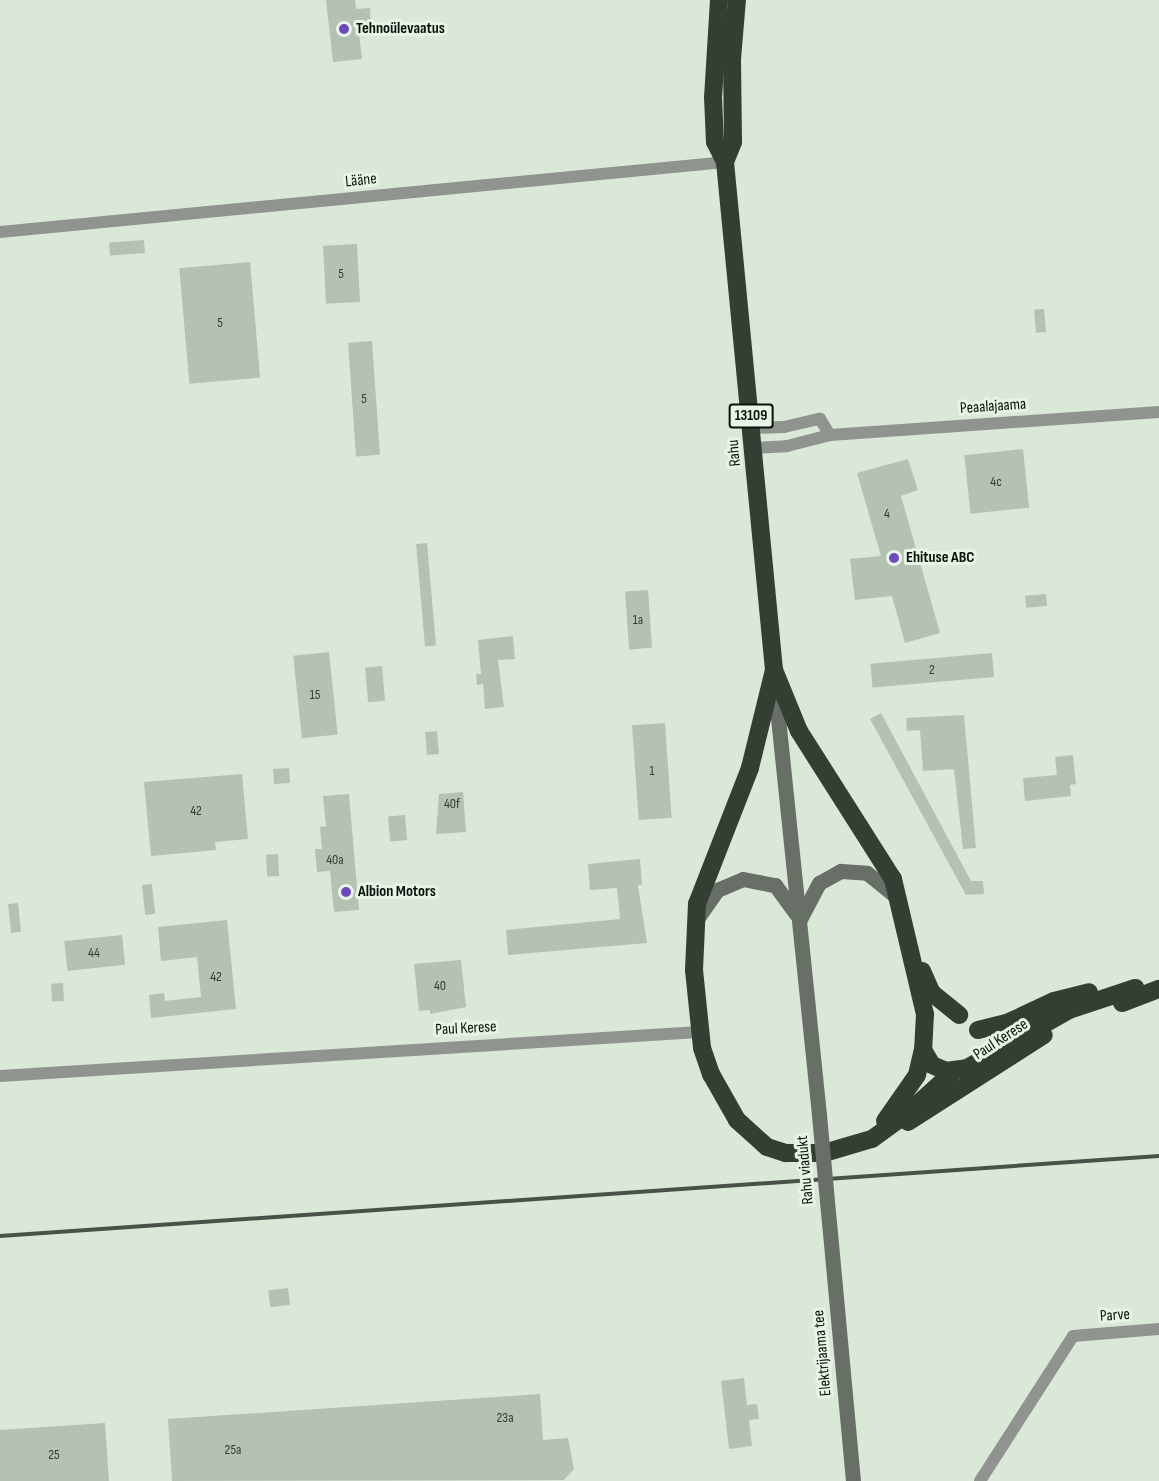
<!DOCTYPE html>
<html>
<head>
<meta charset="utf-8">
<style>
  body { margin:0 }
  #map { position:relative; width:1159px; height:1481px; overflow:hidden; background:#dae8d8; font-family:"Sofia Sans Condensed",sans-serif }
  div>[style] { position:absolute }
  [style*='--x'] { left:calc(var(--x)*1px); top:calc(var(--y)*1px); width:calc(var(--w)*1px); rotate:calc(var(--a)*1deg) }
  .building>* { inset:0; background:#b4c2b2; transform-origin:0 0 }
  .street>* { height:12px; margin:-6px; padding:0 6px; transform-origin:6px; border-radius:6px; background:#8f958e }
  .secondary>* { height:15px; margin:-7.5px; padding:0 7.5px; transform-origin:7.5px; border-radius:7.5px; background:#676f66 }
  .highway>* { height:18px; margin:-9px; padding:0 9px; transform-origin:9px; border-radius:9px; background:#333f32 }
  .rail>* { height:4px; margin:-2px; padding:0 2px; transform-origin:2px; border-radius:2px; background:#4a5149 }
  .secondary-bridge>* { height:15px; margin:-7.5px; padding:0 7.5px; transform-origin:7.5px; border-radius:7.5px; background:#676f66 }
  .dots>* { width:16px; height:16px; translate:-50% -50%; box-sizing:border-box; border:3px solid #e7f5e5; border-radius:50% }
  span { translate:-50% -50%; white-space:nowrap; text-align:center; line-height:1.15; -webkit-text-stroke:6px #e7f5e5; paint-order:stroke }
  .number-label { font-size:14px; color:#353c35 }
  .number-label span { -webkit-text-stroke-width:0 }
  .shield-label span { padding:2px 4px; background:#e7f5e5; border:2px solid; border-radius:4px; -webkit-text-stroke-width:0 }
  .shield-label { font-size:15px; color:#0b100b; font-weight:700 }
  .poi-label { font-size:16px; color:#0b100b; font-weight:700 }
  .left { translate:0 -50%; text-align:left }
  .street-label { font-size:16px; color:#0b100b }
</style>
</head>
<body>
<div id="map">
  <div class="building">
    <div style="clip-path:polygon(326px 0,355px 0,356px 9px,370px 8px,371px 24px,358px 25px,362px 59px,333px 62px)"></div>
    <div style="left:144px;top:240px;width:13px;height:35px;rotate:86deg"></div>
    <div style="left:357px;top:244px;width:58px;height:34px;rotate:87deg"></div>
    <div style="left:250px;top:262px;width:116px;height:71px;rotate:85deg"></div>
    <div style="left:1044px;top:309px;width:23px;height:10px;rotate:85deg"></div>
    <div style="left:372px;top:341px;width:114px;height:24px;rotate:86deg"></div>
    <div style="left:1023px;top:449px;width:59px;height:59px;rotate:84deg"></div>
    <div style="clip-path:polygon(908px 459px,918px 490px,901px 496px,940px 633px,905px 643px,892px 596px,855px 600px,850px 559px,881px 556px,857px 473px)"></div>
    <div style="left:427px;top:543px;width:103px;height:11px;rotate:85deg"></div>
    <div style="left:648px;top:590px;width:58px;height:23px;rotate:86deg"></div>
    <div style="left:1046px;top:594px;width:12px;height:21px;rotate:85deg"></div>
    <div style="clip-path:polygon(513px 636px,515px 659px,498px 660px,504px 707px,485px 709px,483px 684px,477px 685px,476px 674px,481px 674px,478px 640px)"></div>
    <div style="left:329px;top:652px;width:83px;height:36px;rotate:84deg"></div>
    <div style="left:992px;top:653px;width:24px;height:122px;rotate:85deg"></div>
    <div style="left:382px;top:666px;width:35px;height:17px;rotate:85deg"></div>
    <div style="clip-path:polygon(881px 713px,971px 881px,983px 881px,984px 894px,966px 895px,870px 719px)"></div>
    <div style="clip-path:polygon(964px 715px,976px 848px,963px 849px,954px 769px,923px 771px,920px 730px,907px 731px,906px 718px)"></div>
    <div style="left:665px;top:723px;width:95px;height:33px;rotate:86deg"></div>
    <div style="left:437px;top:731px;width:23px;height:12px;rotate:85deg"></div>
    <div style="clip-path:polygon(1073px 755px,1076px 784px,1070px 785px,1071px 796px,1025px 801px,1023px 778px,1057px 775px,1055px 757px)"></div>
    <div style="left:289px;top:768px;width:15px;height:16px;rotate:86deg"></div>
    <div style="clip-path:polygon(242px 774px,248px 839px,215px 842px,216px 850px,151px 856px,144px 782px)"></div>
    <div style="clip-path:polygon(463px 792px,466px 832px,436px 834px,439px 794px)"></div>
    <div style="clip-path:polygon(349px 794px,359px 910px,334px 912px,330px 871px,317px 872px,315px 849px,322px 849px,320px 827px,326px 826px,323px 796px)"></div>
    <div style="left:405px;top:815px;width:25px;height:17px;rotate:85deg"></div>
    <div style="left:278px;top:854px;width:22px;height:12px;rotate:87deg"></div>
    <div style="clip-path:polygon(640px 859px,642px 885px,638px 885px,647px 943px,508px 955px,506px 930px,620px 919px,617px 888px,590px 890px,588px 864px)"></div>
    <div style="left:152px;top:884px;width:30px;height:10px;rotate:84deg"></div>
    <div style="left:18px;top:903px;width:29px;height:10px;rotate:84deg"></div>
    <div style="clip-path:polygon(227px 920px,236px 1009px,151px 1018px,149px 995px,164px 993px,165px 1001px,201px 997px,197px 957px,161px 961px,158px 927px)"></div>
    <div style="left:122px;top:935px;width:30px;height:58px;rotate:84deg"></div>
    <div style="clip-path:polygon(461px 960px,466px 1007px,430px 1014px,430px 1010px,419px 1011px,414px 964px)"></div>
    <div style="left:63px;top:983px;width:18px;height:12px;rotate:87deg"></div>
    <div style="left:288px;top:1288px;width:17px;height:20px;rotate:83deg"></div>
    <div style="clip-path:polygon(744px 1378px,747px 1405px,757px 1404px,759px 1419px,749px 1420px,752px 1446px,729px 1449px,721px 1381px)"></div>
    <div style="clip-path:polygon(540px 1394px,543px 1440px,568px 1438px,574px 1469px,564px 1480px,172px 1481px,168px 1419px)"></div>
    <div style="clip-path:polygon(105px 1423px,109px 1481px,0 1481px,0 1430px)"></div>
  </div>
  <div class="street">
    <div style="--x:0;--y:232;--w:728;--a:-5.51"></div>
    <div style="--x:752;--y:428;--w:32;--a:-2"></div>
    <div style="--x:784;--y:427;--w:37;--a:-13"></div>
    <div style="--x:820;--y:419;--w:19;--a:58"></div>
    <div style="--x:754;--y:448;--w:33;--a:-3"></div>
    <div style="--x:787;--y:446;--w:44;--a:-14.3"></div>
    <div style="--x:830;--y:435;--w:330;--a:-4"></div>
    <div style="--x:0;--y:1076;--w:700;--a:-3.6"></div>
    <div style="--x:980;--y:1481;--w:172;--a:-57.3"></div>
    <div style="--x:1073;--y:1336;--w:86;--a:-4.7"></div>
  </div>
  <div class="secondary">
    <div style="--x:774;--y:679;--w:438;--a:84.1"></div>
    <div style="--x:699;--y:916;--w:32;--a:-55"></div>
    <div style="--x:717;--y:890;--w:28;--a:-23"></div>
    <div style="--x:743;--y:879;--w:33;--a:11"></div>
    <div style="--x:775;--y:885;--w:36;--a:54"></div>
    <div style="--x:800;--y:919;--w:41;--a:-62.2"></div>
    <div style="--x:819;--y:883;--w:25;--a:-29"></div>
    <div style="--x:841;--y:871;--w:26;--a:4"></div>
    <div style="--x:867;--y:873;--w:38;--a:39"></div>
    <div style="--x:829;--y:1222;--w:260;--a:84.7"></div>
  </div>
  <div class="highway">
    <div style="--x:719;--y:0;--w:97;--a:93.5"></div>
    <div style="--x:713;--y:97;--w:45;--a:87.5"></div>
    <div style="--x:715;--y:142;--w:22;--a:63"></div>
    <div style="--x:725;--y:162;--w:510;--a:84.49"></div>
    <div style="--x:774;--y:670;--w:101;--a:103.8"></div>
    <div style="--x:750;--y:768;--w:146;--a:111.3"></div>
    <div style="--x:697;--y:904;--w:66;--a:92.6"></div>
    <div style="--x:694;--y:970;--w:78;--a:84.1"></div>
    <div style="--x:702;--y:1048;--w:28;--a:71"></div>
    <div style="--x:711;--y:1074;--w:53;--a:60.5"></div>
    <div style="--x:737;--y:1120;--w:40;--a:42"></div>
    <div style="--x:767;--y:1147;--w:20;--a:18"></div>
    <div style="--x:786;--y:1153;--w:38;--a:0"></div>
    <div style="--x:824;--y:1153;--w:50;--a:-16.3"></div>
    <div style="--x:872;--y:1139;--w:46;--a:-36.1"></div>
    <div style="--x:909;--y:1112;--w:59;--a:-42.3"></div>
    <div style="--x:725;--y:162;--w:22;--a:-68"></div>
    <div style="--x:733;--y:142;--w:83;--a:-90.7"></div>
    <div style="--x:732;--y:59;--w:59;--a:-85.2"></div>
    <div style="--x:774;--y:670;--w:66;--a:67.7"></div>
    <div style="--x:799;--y:731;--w:175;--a:57.6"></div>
    <div style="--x:893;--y:879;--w:139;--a:76.7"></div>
    <div style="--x:925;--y:1014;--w:36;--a:93"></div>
    <div style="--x:923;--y:1050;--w:17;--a:59"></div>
    <div style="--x:932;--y:1065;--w:15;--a:23"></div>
    <div style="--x:946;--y:1071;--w:21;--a:-8"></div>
    <div style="--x:967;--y:1068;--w:117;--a:-29.6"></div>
    <div style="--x:1069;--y:1010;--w:70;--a:-18.4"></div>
    <div style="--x:922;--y:971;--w:24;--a:66"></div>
    <div style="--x:932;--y:993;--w:35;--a:39"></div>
    <div style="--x:1122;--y:1003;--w:40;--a:-21"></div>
    <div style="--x:978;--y:1030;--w:30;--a:-14"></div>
    <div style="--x:1007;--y:1023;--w:52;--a:-25.1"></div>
    <div style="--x:1054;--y:1001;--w:36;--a:-14"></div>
    <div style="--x:885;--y:1121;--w:56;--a:-55.2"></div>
    <div style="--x:917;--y:1075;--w:26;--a:-77"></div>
    <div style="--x:908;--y:1122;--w:161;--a:-32.6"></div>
  </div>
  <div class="rail">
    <div style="--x:0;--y:1236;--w:1162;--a:-3.95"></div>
  </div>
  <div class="secondary-bridge">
    <div style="--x:819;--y:1115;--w:107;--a:84.7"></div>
  </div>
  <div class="dots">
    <div style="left:344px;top:29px;background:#6c49c2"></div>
    <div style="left:894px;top:558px;background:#6c49c2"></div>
    <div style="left:346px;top:892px;background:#6c49c2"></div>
  </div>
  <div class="number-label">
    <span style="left:341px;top:274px">5</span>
    <span style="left:220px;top:323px">5</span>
    <span style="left:364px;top:399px">5</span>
    <span style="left:996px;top:482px">4c</span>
    <span style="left:887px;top:514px">4</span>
    <span style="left:638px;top:620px">1a</span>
    <span style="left:932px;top:670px">2</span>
    <span style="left:315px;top:695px">15</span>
    <span style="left:652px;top:771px">1</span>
    <span style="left:452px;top:804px">40f</span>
    <span style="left:196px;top:811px">42</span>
    <span style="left:335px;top:860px">40a</span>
    <span style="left:94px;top:953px">44</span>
    <span style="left:216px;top:977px">42</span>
    <span style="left:440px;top:986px">40</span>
    <span style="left:505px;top:1418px">23a</span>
    <span style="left:233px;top:1450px">25a</span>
    <span style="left:54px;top:1455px">25</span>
  </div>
  <div class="shield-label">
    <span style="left:751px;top:416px">13109</span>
  </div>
  <div class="poi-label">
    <span class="left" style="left:356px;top:29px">Tehnoülevaatus</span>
    <span class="left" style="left:906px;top:558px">Ehituse ABC</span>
    <span class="left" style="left:358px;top:892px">Albion Motors</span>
  </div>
  <div class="street-label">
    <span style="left:361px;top:181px;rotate:-6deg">Lääne</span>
    <span style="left:993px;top:407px;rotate:-4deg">Peaalajaama</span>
    <span style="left:735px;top:453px;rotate:-95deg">Rahu</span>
    <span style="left:466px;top:1029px;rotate:-3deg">Paul Kerese</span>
    <span style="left:1001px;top:1040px;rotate:-33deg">Paul Kerese</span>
    <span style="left:806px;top:1170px;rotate:-95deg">Rahu viadukt</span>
    <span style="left:1115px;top:1316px;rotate:-4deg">Parve</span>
    <span style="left:823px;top:1353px;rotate:-95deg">Elektrijaama tee</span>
  </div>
</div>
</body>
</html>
